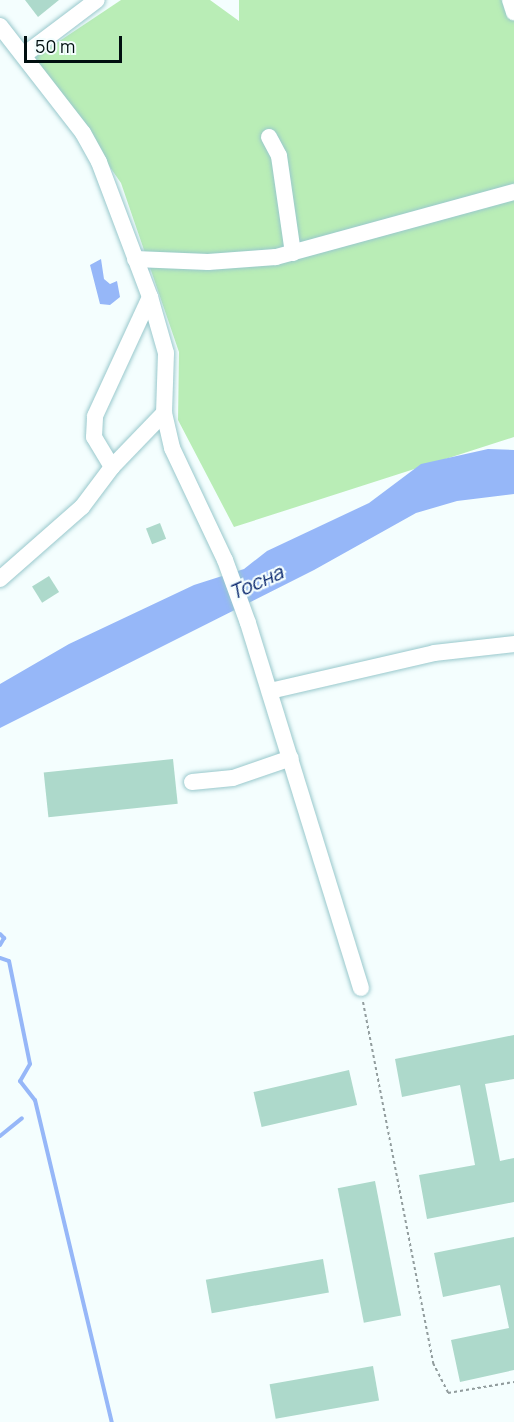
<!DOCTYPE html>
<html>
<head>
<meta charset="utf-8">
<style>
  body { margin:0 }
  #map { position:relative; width:514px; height:1422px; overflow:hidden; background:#f4fefe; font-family:Manrope,sans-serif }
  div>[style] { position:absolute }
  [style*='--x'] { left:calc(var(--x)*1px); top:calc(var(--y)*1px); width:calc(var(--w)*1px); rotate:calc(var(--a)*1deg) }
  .green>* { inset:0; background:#b9edb6 }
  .water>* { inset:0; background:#96b7f8 }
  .stream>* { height:4px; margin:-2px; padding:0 2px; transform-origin:2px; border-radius:2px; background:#96b7f8 }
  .building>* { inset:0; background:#add9cb; transform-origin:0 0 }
  .path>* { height:2px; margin-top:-1px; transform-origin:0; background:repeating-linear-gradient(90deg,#929d9e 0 3px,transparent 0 6px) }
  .roads { filter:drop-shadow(0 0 2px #99c8cc) drop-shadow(0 0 2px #99c8cc) }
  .minor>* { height:16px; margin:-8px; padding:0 8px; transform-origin:8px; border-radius:8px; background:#fff }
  span { translate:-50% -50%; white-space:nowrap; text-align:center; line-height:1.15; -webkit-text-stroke:4.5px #f4fefe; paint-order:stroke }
  .water-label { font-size:20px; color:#05236b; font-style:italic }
  .scale { position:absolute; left:24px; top:36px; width:98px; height:27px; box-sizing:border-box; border:3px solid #010f10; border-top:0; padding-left:8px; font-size:18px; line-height:21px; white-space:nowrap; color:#010f10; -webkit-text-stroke:4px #f4fefe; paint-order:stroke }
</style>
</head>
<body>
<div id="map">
  <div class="green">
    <div style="clip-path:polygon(121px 0,210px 0,239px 21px,239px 0,514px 0,514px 437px,234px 527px,178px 420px,179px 352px,121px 183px,34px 58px)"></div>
  </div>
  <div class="water">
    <div style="clip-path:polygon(101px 259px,104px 279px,110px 284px,117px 281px,120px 297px,110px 305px,100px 304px,90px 265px)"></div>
    <div style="clip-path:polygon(488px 449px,514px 450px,514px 494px,457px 501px,416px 513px,314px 570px,0 728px,0 684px,69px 644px,194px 585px,244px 569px,267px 551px,369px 503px,421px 464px)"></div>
  </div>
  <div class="stream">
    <div style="--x:0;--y:934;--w:6;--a:45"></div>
    <div style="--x:4;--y:938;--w:8;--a:120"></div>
    <div style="--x:0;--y:958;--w:9;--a:18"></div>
    <div style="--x:9;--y:961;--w:105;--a:78.5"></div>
    <div style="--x:30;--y:1064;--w:20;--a:120"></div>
    <div style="--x:20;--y:1081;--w:24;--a:52"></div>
    <div style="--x:35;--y:1100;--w:331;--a:76.6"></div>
    <div style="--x:0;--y:1136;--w:28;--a:-39"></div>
  </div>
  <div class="building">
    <div style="clip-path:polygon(25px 0,59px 0,38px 17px)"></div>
    <div style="left:160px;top:523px;width:17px;height:15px;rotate:69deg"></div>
    <div style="left:49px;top:576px;width:19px;height:20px;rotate:58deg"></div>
    <div style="left:173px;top:759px;width:45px;height:130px;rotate:84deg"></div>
    <div style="clip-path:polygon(514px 1035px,514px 1079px,485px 1084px,500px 1161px,514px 1158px,514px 1202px,427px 1219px,419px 1175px,475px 1165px,460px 1085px,402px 1097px,395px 1059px)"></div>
    <div style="left:349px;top:1070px;width:36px;height:98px;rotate:77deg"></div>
    <div style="left:375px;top:1181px;width:137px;height:38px;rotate:79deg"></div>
    <div style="clip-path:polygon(514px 1237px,514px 1370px,460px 1382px,451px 1340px,509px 1328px,500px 1285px,443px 1297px,434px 1253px)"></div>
    <div style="left:323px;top:1259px;width:34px;height:119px;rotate:80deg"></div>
    <div style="left:373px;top:1366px;width:35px;height:105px;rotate:80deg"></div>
  </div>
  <div class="path">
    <div style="--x:363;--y:1002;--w:368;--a:79"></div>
    <div style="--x:433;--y:1363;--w:34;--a:63"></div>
    <div style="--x:448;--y:1393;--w:67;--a:-9.5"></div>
  </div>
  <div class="roads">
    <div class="minor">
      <div style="--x:510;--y:0;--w:13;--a:72"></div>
      <div style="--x:0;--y:26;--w:135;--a:52.2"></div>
      <div style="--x:83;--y:133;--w:33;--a:61"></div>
      <div style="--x:99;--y:162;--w:144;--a:69.3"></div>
      <div style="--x:150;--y:297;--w:58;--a:74.1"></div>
      <div style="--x:166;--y:353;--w:60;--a:91.9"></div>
      <div style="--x:164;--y:413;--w:36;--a:77"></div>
      <div style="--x:172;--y:448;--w:124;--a:64.7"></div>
      <div style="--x:225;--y:560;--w:67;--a:69.9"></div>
      <div style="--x:248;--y:623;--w:382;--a:72.8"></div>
      <div style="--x:24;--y:55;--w:91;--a:-37"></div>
      <div style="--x:269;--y:137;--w:21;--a:62"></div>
      <div style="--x:279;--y:156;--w:98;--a:81.8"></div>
      <div style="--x:135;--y:259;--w:73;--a:2.4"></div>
      <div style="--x:208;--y:262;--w:68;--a:-4.2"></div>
      <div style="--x:276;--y:257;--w:247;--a:-15.3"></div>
      <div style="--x:112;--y:467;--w:75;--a:-46.1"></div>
      <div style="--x:0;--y:579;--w:109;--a:-41.3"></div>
      <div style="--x:82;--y:507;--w:50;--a:-53.1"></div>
      <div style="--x:112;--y:467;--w:35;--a:-121"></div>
      <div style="--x:94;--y:437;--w:21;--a:-87"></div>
      <div style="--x:95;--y:416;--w:131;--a:-65.2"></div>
      <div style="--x:270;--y:691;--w:168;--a:-13"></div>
      <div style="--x:434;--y:653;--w:81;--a:-6.4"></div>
      <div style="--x:192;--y:782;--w:41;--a:-5.6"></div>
      <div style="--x:233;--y:778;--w:61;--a:-19"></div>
    </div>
  </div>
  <div class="water-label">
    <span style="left:256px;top:582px;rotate:-24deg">Тосна</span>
  </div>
  <div class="scale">50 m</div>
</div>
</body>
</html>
